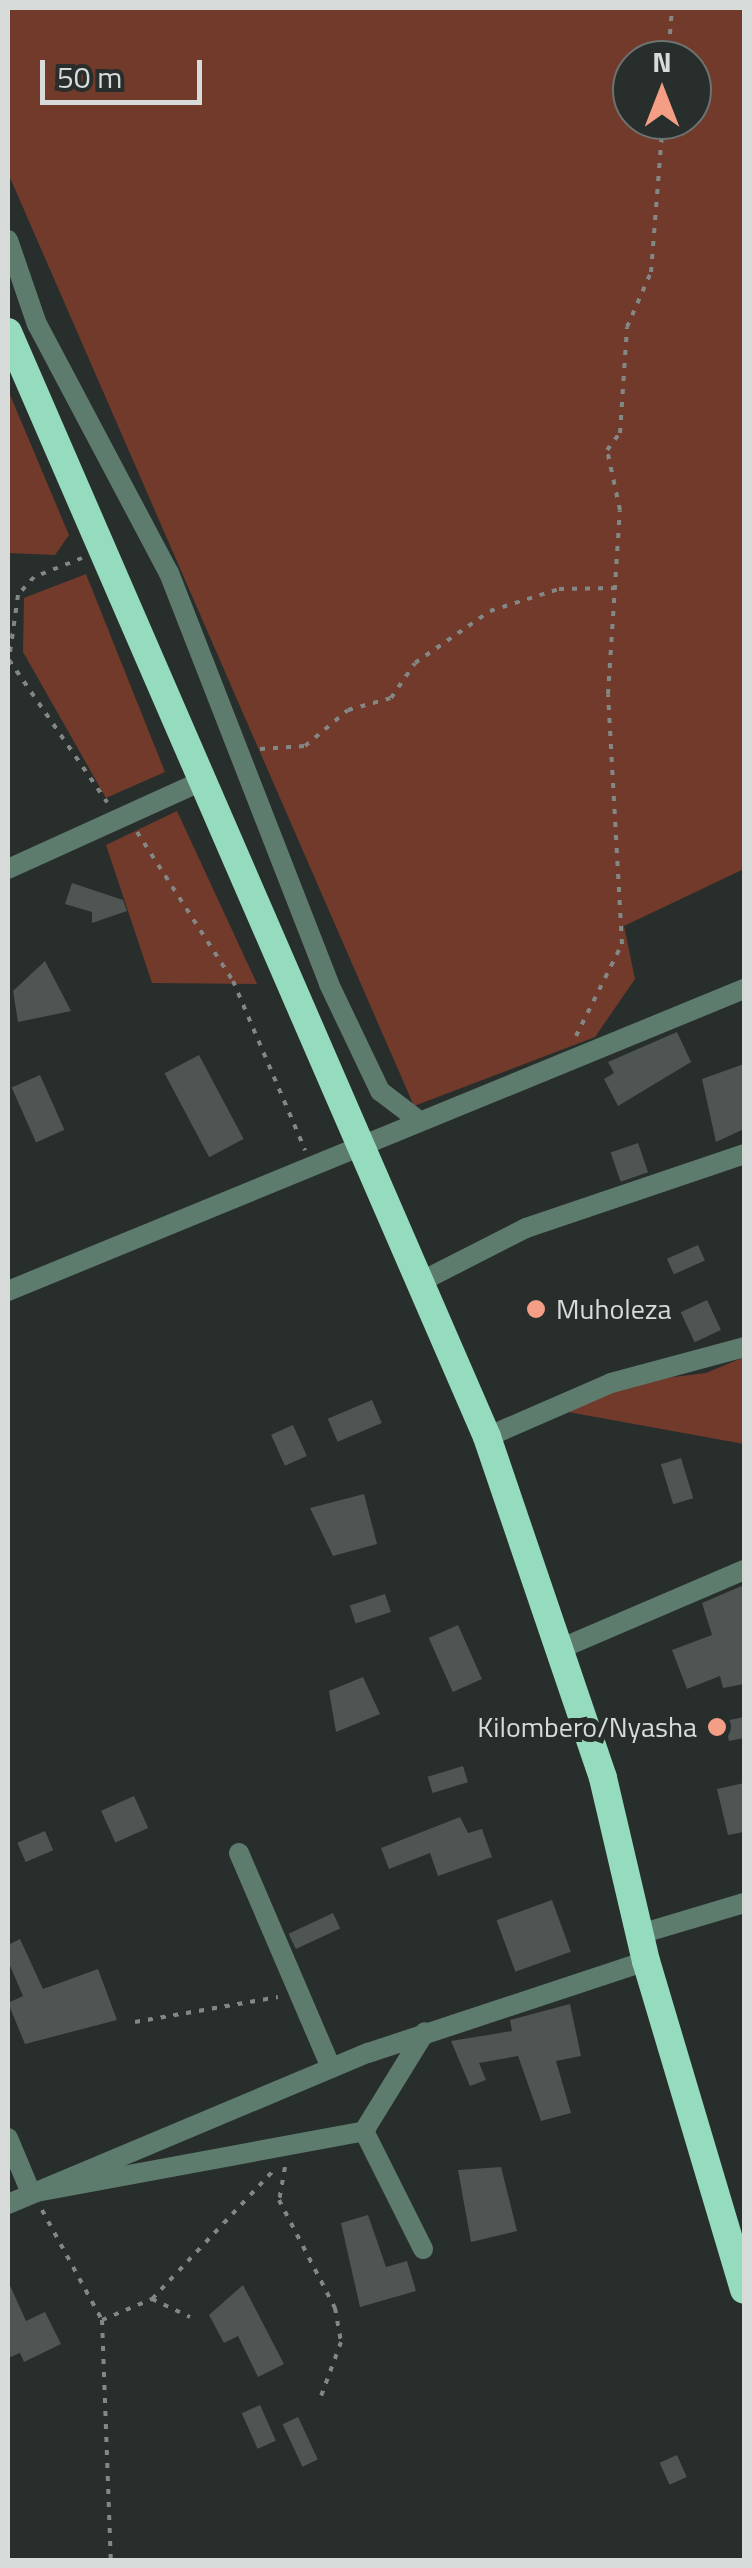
<!DOCTYPE html>
<html>
<head>
<meta charset="utf-8">
<style>
  body { margin:0 }
  #map { position:relative; width:752px; height:2568px; overflow:hidden; background:#272e2b; font-family:"Titillium Web",sans-serif }
  div>[style] { position:absolute }
  [style*='--x'] { left:calc(var(--x)*1px); top:calc(var(--y)*1px); width:calc(var(--w)*1px); rotate:calc(var(--a)*1deg) }
  .green>* { inset:0; background:#723a2b }
  .building>* { inset:0; background:#4f5552; transform-origin:0 0 }
  .path>* { height:4px; margin-top:-2px; transform-origin:0; background:repeating-linear-gradient(90deg,#838886 0 5px,transparent 0 13px) }
  .minor>* { height:20px; margin:-10px; padding:0 10px; transform-origin:10px; border-radius:10px; background:#5e7c6e }
  .trunk>* { height:28px; margin:-14px; padding:0 14px; transform-origin:14px; border-radius:14px; background:#95dcbe }
  .dots>* { width:28px; height:28px; translate:-50% -50%; box-sizing:border-box; border:5px solid #272e2b; border-radius:50% }
  span { translate:-50% -50%; white-space:nowrap; text-align:center; line-height:1.15; -webkit-text-stroke:10px #272e2b; paint-order:stroke }
  .poi-label { font-size:28px; color:#d7dbd9 }
  .left { translate:0 -50%; text-align:left }
  .right { translate:-100% -50%; text-align:right }
  .frame { position:absolute; inset:0; border:10px solid #d7dbd9; pointer-events:none }
  .north { position:absolute; left:612px; top:40px; width:100px; height:100px; box-sizing:border-box; background:#272e2b; border:2px solid #6d7371; border-radius:50%; rotate:0deg; font-size:28px; font-weight:700; line-height:40px; text-align:center; color:#d7dbd9 }
  .north::after { content:''; display:block; margin:auto; width:35px; height:45px; background:#f49e86; clip-path:polygon(50% 0,100% 100%,50% 72%,0 100%) }
  .scale { position:absolute; left:40px; top:60px; width:162px; height:45px; box-sizing:border-box; border:5px solid #d7dbd9; border-top:0; padding-left:12px; font-size:30px; line-height:35px; white-space:nowrap; color:#d7dbd9; -webkit-text-stroke:8px #272e2b; paint-order:stroke }
</style>
</head>
<body>
<div id="map">
  <div class="green">
    <div style="clip-path:polygon(evenodd,8px 8px,744px 8px,744px 869px,624px 926px,635px 979px,595px 1037px,414px 1106px,8px 173px,8px 8px,632px 60px,692px 60px,692px 120px,632px 120px,632px 60px)"></div>
    <div style="clip-path:polygon(8px 390px,69px 535px,55px 555px,8px 553px)"></div>
    <div style="clip-path:polygon(86px 574px,165px 772px,106px 798px,23px 652px,24px 598px)"></div>
    <div style="clip-path:polygon(177px 811px,257px 984px,152px 983px,106px 845px)"></div>
    <div style="clip-path:polygon(744px 1357px,744px 1444px,557px 1410px,640px 1381px,706px 1373px)"></div>
  </div>
  <div class="building">
    <div style="clip-path:polygon(72px 883px,123px 900px,127px 911px,92px 923px,92px 912px,65px 904px)"></div>
    <div style="clip-path:polygon(45px 961px,71px 1011px,18px 1022px,13px 991px)"></div>
    <div style="clip-path:polygon(677px 1032px,691px 1062px,618px 1106px,604px 1079px,614px 1073px,608px 1062px)"></div>
    <div style="left:199px;top:1055px;width:95px;height:39px;rotate:62deg"></div>
    <div style="clip-path:polygon(744px 1064px,744px 1129px,716px 1142px,702px 1079px)"></div>
    <div style="left:40px;top:1075px;width:60px;height:31px;rotate:66deg"></div>
    <div style="left:638px;top:1143px;width:31px;height:29px;rotate:71deg"></div>
    <div style="left:698px;top:1245px;width:17px;height:34px;rotate:66deg"></div>
    <div style="left:707px;top:1300px;width:33px;height:29px;rotate:65deg"></div>
    <div style="left:372px;top:1400px;width:25px;height:48px;rotate:67deg"></div>
    <div style="left:293px;top:1425px;width:34px;height:24px;rotate:66deg"></div>
    <div style="left:681px;top:1458px;width:42px;height:21px;rotate:73deg"></div>
    <div style="clip-path:polygon(364px 1494px,377px 1544px,333px 1556px,310px 1508px)"></div>
    <div style="clip-path:polygon(744px 1585px,744px 1684px,723px 1688px,720px 1676px,687px 1689px,672px 1650px,712px 1635px,702px 1603px)"></div>
    <div style="left:385px;top:1594px;width:19px;height:37px;rotate:72deg"></div>
    <div style="left:458px;top:1625px;width:59px;height:32px;rotate:66deg"></div>
    <div style="clip-path:polygon(363px 1677px,380px 1714px,336px 1732px,329px 1691px)"></div>
    <div style="clip-path:polygon(744px 1717px,744px 1738px,729px 1741px,725px 1721px)"></div>
    <div style="left:463px;top:1766px;width:17px;height:37px;rotate:73deg"></div>
    <div style="clip-path:polygon(744px 1783px,744px 1832px,728px 1835px,717px 1789px)"></div>
    <div style="left:134px;top:1796px;width:35px;height:36px;rotate:66deg"></div>
    <div style="clip-path:polygon(460px 1817px,468px 1833px,482px 1829px,492px 1857px,438px 1876px,430px 1853px,389px 1869px,381px 1848px)"></div>
    <div style="left:45px;top:1831px;width:21px;height:30px;rotate:67deg"></div>
    <div style="left:552px;top:1900px;width:55px;height:59px;rotate:70deg"></div>
    <div style="left:333px;top:1913px;width:17px;height:49px;rotate:65deg"></div>
    <div style="clip-path:polygon(20px 1939px,43px 1989px,98px 1969px,117px 2020px,25px 2044px,8px 2003px,23px 1996px,8px 1961px,8px 1945px)"></div>
    <div style="clip-path:polygon(570px 2004px,581px 2056px,556px 2061px,571px 2113px,541px 2121px,518px 2056px,479px 2063px,486px 2080px,470px 2086px,451px 2041px,512px 2031px,510px 2020px)"></div>
    <div style="clip-path:polygon(501px 2167px,517px 2231px,471px 2242px,458px 2170px)"></div>
    <div style="clip-path:polygon(368px 2215px,386px 2267px,407px 2261px,416px 2291px,360px 2307px,341px 2223px)"></div>
    <div style="clip-path:polygon(8px 2281px,26px 2321px,45px 2312px,61px 2344px,24px 2362px,20px 2353px,8px 2358px)"></div>
    <div style="clip-path:polygon(243px 2285px,284px 2364px,258px 2377px,238px 2336px,224px 2343px,209px 2315px)"></div>
    <div style="left:260px;top:2405px;width:39px;height:20px;rotate:66deg"></div>
    <div style="left:298px;top:2417px;width:47px;height:17px;rotate:65deg"></div>
    <div style="left:677px;top:2455px;width:24px;height:19px;rotate:66deg"></div>
  </div>
  <div class="path">
    <div style="--x:668;--y:60;--w:52;--a:-85.6"></div>
    <div style="--x:82;--y:558;--w:52;--a:158.4"></div>
    <div style="--x:34;--y:577;--w:24;--a:132"></div>
    <div style="--x:18;--y:595;--w:66;--a:97.9"></div>
    <div style="--x:9;--y:660;--w:173;--a:55.4"></div>
    <div style="--x:260;--y:749;--w:45;--a:-3.8"></div>
    <div style="--x:305;--y:746;--w:56;--a:-39.9"></div>
    <div style="--x:348;--y:710;--w:45;--a:-15.6"></div>
    <div style="--x:391;--y:698;--w:42;--a:-55.6"></div>
    <div style="--x:415;--y:663;--w:91;--a:-34.7"></div>
    <div style="--x:490;--y:611;--w:72;--a:-17.7"></div>
    <div style="--x:559;--y:589;--w:60;--a:-1"></div>
    <div style="--x:137;--y:832;--w:177;--a:57.2"></div>
    <div style="--x:233;--y:981;--w:184;--a:66.9"></div>
    <div style="--x:576;--y:1036;--w:103;--a:-63.4"></div>
    <div style="--x:622;--y:944;--w:250;--a:-93.2"></div>
    <div style="--x:608;--y:694;--w:184;--a:-86.3"></div>
    <div style="--x:620;--y:510;--w:61;--a:-102.2"></div>
    <div style="--x:607;--y:450;--w:21;--a:-53"></div>
    <div style="--x:620;--y:433;--w:106;--a:-86.2"></div>
    <div style="--x:627;--y:327;--w:60;--a:-66.4"></div>
    <div style="--x:651;--y:272;--w:152;--a:-85.5"></div>
    <div style="--x:135;--y:2022;--w:145;--a:-9.9"></div>
    <div style="--x:285;--y:2167;--w:34;--a:100"></div>
    <div style="--x:279;--y:2200;--w:122;--a:62.6"></div>
    <div style="--x:335;--y:2308;--w:35;--a:80"></div>
    <div style="--x:341;--y:2342;--w:61;--a:110.2"></div>
    <div style="--x:42;--y:2210;--w:125;--a:61.4"></div>
    <div style="--x:102;--y:2320;--w:240;--a:87.9"></div>
    <div style="--x:152;--y:2299;--w:42;--a:25.3"></div>
    <div style="--x:102;--y:2320;--w:54;--a:-22.8"></div>
    <div style="--x:152;--y:2299;--w:180;--a:-46.6"></div>
  </div>
  <div class="minor">
    <div style="--x:8;--y:240;--w:89;--a:71"></div>
    <div style="--x:37;--y:324;--w:282;--a:62.1"></div>
    <div style="--x:169;--y:573;--w:441;--a:68.7"></div>
    <div style="--x:329;--y:984;--w:119;--a:64.5"></div>
    <div style="--x:380;--y:1091;--w:48;--a:37.3"></div>
    <div style="--x:8;--y:869;--w:209;--a:-24.4"></div>
    <div style="--x:418;--y:1283;--w:121;--a:-27"></div>
    <div style="--x:526;--y:1228;--w:230;--a:-18.7"></div>
    <div style="--x:8;--y:1291;--w:796;--a:-22.31"></div>
    <div style="--x:487;--y:1437;--w:135;--a:-23.5"></div>
    <div style="--x:611;--y:1383;--w:138;--a:-15.1"></div>
    <div style="--x:562;--y:1648;--w:198;--a:-23.2"></div>
    <div style="--x:239;--y:1853;--w:234;--a:66.8"></div>
    <div style="--x:640;--y:1934;--w:109;--a:-16.6"></div>
    <div style="--x:364;--y:2131;--w:132;--a:63.4"></div>
    <div style="--x:8;--y:2138;--w:60;--a:67.3"></div>
    <div style="--x:31;--y:2193;--w:339;--a:-10.5"></div>
    <div style="--x:364;--y:2131;--w:116;--a:-58.4"></div>
    <div style="--x:8;--y:2204;--w:390;--a:-22.8"></div>
    <div style="--x:368;--y:2053;--w:293;--a:-18.3"></div>
  </div>
  <div class="trunk">
    <div style="--x:8;--y:332;--w:1204;--a:66.56"></div>
    <div style="--x:487;--y:1437;--w:360;--a:71.2"></div>
    <div style="--x:603;--y:1778;--w:188;--a:76.8"></div>
    <div style="--x:646;--y:1961;--w:343;--a:73.4"></div>
  </div>
  <div class="dots">
    <div style="left:536px;top:1309px;background:#f49e86"></div>
    <div style="left:717px;top:1727px;background:#f49e86"></div>
  </div>
  <div class="poi-label">
    <span class="left" style="left:556px;top:1309px">Muholeza</span>
    <span class="right" style="left:697px;top:1727px">Kilombero/Nyasha</span>
  </div>
  <div class="frame"></div>
  <div class="north">N</div>
  <div class="scale">50 m</div>
</div>
</body>
</html>
